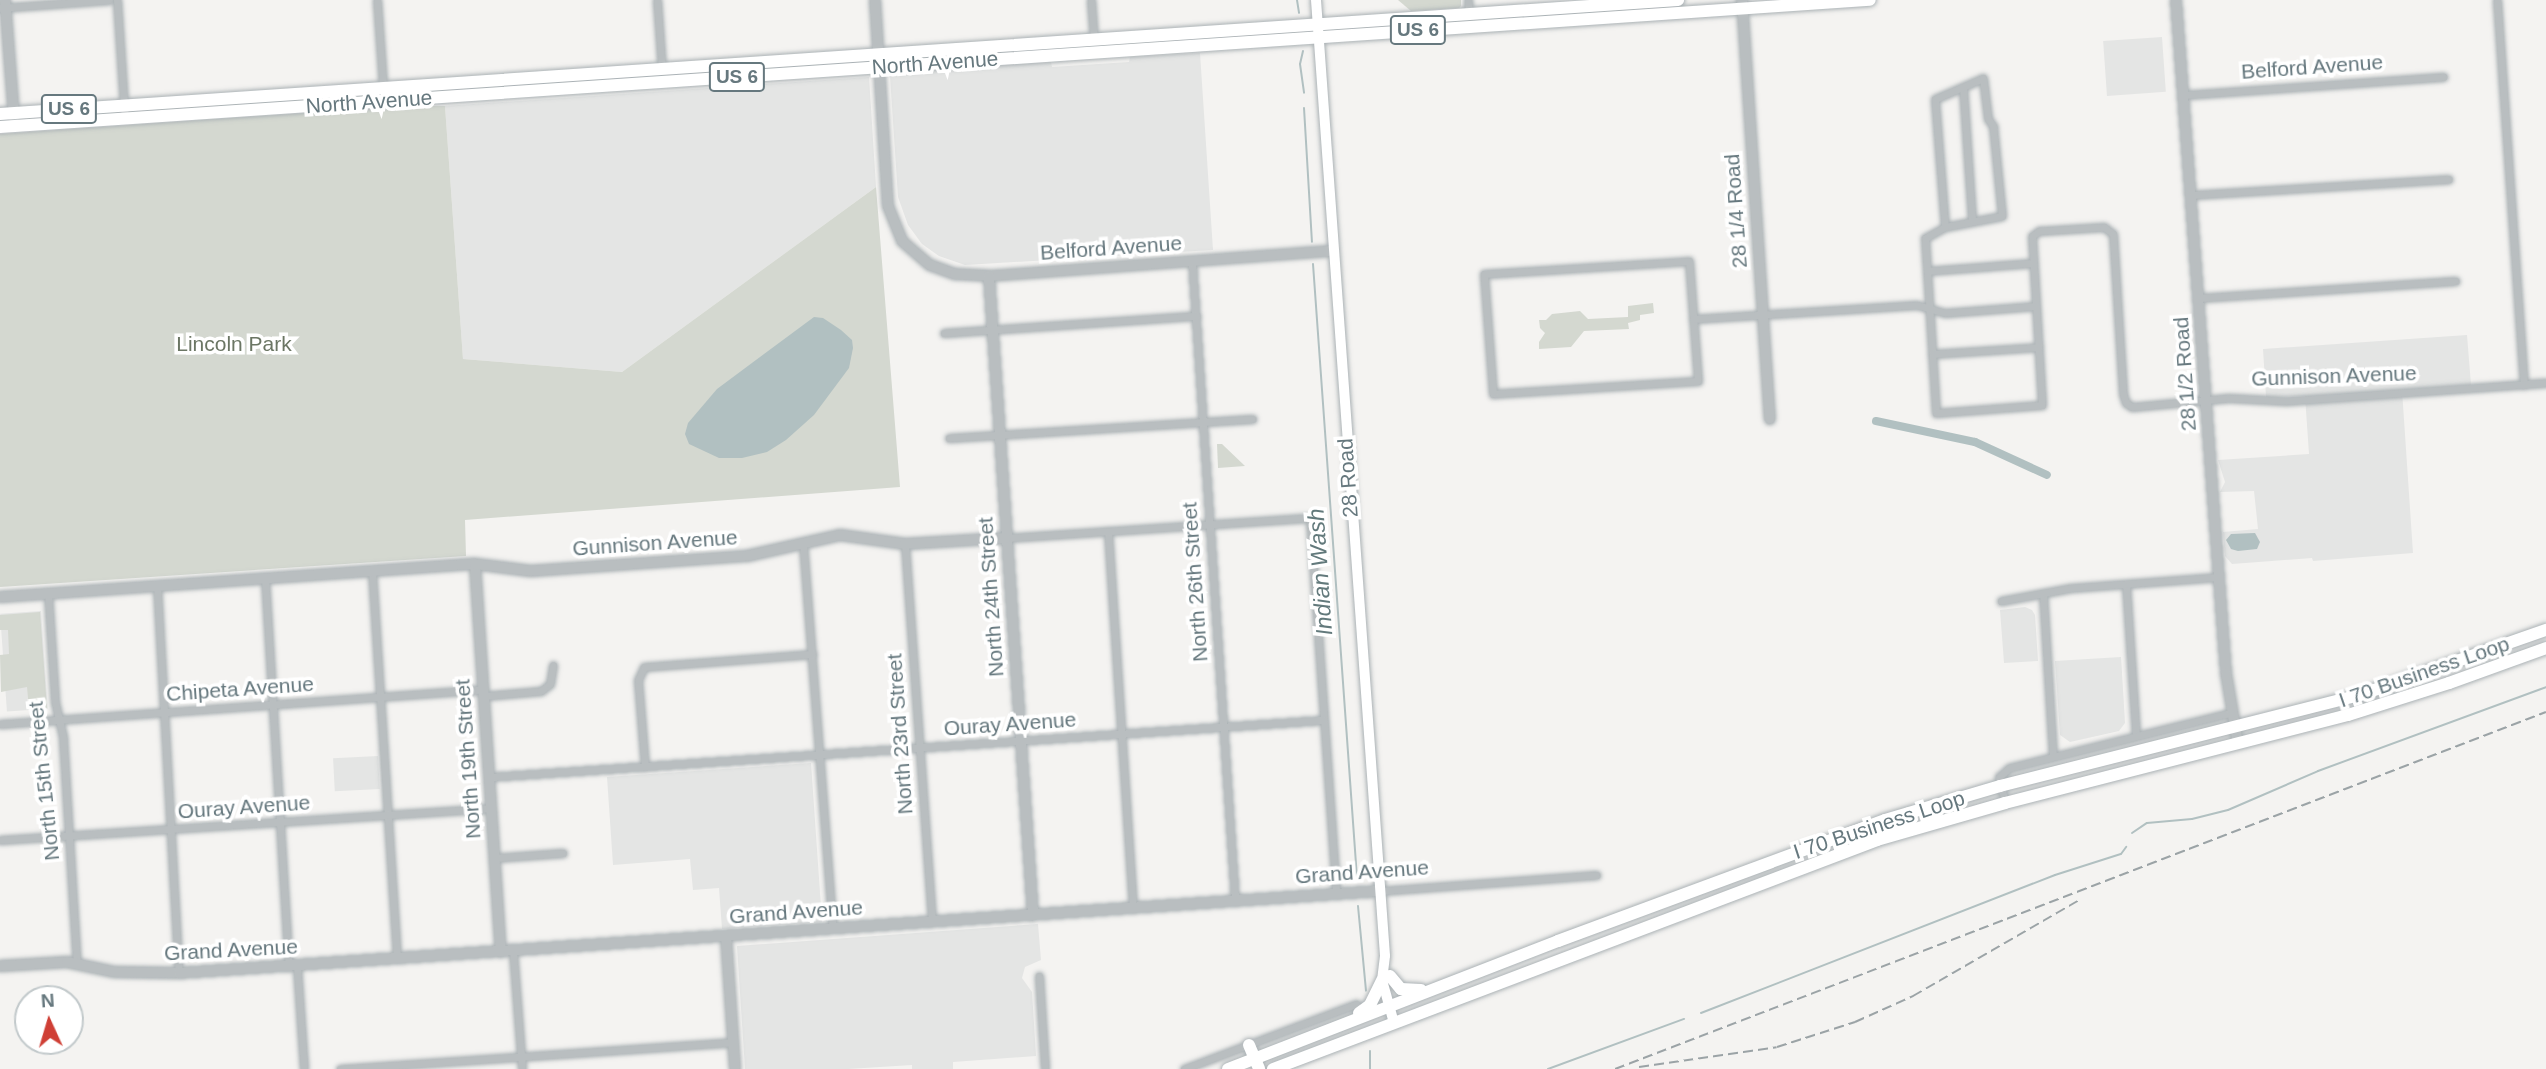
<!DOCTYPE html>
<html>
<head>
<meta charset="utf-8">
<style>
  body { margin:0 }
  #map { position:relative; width:2546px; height:1069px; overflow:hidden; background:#f4f3f1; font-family:Helvetica,sans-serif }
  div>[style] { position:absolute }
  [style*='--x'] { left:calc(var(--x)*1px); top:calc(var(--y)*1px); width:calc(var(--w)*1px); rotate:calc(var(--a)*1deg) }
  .built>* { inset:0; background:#e4e5e4; transform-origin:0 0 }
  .green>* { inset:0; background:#d4d8d0 }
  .water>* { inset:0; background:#b1c0c1 }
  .stream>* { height:2px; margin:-1px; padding:0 1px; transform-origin:1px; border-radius:1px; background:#b1c0c1 }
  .canal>* { height:8px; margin:-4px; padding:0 4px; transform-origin:4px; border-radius:4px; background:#b1c0c1 }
  .roads { filter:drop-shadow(0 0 2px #abb2b5) drop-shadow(0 0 2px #abb2b5) }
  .minor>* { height:7px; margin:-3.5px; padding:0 3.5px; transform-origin:3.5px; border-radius:3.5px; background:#b9bec0 }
  .tertiary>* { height:10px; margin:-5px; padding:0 5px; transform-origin:5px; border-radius:5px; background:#b9bec0 }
  .secondary>* { height:10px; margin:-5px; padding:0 5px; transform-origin:5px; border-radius:5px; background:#fff }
  .primary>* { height:12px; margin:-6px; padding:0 6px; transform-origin:6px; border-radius:6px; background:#fff }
  .rail>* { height:2px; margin-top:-1px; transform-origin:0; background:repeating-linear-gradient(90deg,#9ba3a6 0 10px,transparent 0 15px) }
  span { translate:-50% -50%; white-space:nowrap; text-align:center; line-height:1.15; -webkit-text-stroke:7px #fff; paint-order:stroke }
  .shield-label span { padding:2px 5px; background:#fff; border:2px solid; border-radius:5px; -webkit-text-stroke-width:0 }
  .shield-label { font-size:19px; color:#66787e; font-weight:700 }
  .street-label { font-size:21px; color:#66787e }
  .park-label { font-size:21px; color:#6b7664 }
  .water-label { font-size:23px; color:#62797b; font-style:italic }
  .north { position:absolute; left:14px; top:985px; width:70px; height:70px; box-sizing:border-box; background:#fff; border:2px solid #c2c9cb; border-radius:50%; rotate:356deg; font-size:19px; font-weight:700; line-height:28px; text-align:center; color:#66787e }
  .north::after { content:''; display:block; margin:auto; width:24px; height:32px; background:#cf3f35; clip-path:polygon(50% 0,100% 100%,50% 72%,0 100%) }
</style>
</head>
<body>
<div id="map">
  <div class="built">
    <div style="left:2162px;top:37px;width:55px;height:59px;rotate:86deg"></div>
    <div style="clip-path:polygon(1200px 53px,1213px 250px,965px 265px,939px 256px,922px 244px,908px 225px,898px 197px,890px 76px,893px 73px,1051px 62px,1052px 67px,1129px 62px,1130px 57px)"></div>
    <div style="clip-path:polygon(869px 77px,876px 187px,622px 372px,463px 359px,445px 106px)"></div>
    <div style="clip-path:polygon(2467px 335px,2471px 385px,2402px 390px,2413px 553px,2313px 561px,2312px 558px,2232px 564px,2225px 556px,2223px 532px,2258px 529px,2254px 491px,2220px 492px,2225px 482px,2218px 460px,2309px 454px,2305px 396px,2266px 397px,2263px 349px)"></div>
    <div style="clip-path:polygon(2025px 607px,2032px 610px,2035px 615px,2038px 661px,2004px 663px,2000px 610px)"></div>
    <div style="left:41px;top:611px;width:98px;height:41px;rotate:86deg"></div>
    <div style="clip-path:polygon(2121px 657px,2125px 723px,2119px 731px,2070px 742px,2060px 735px,2055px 661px)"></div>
    <div style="left:378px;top:756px;width:33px;height:45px;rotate:87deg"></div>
    <div style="clip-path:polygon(811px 763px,822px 922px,722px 929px,719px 888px,693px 890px,690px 859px,613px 865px,607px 777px)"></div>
    <div style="clip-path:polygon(1038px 924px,1041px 960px,1025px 967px,1022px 978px,1032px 992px,1036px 1056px,953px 1062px,953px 1069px,912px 1069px,912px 1065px,848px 1069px,745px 1069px,737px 946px)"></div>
  </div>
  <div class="green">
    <div style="clip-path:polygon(1398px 0,1461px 0,1461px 6px,1459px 8px,1411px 11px)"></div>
    <div style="clip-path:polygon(406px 106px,445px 106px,463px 359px,622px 372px,876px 187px,900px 487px,465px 520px,466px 556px,0 587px,0 134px)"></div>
    <div style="clip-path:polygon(1653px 303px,1654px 313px,1640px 315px,1640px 320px,1628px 323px,1629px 329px,1584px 331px,1571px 347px,1539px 349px,1539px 342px,1545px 333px,1540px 328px,1539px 320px,1546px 320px,1552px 314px,1580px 311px,1588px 319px,1628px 317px,1628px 306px)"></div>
    <div style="clip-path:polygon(1217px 444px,1222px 444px,1245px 466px,1218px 468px)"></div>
    <div style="clip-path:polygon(40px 612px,47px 708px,29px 709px,27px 687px,1px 692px,0 655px,9px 654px,8px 630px,0 630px,0 615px)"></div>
  </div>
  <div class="water">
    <div style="clip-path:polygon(814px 317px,823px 318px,841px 330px,852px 340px,853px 348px,849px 368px,814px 415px,786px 440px,767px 452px,742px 458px,719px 458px,689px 444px,685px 434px,688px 423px,717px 389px)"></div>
    <div style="clip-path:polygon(2255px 533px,2260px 542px,2257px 549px,2238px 551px,2231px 549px,2226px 540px,2231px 534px)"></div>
  </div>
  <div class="stream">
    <div style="--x:1297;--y:0;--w:13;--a:81"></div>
    <div style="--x:1303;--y:51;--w:13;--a:103"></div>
    <div style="--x:1300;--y:64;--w:29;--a:82"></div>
    <div style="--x:1304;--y:108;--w:134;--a:86.6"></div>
    <div style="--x:1313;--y:264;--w:616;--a:85.9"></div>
    <div style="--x:2132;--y:833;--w:18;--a:-34"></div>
    <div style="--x:2147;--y:823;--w:45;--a:-5.1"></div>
    <div style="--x:2192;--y:819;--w:37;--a:-14"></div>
    <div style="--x:2228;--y:810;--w:98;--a:-23.4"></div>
    <div style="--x:2318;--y:771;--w:243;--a:-20.2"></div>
    <div style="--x:1358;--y:906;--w:85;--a:84.6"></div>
    <div style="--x:1701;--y:1013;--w:380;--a:-21.3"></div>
    <div style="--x:2055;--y:875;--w:69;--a:-17.7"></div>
    <div style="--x:2121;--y:854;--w:9;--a:-54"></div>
    <div style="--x:1370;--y:1069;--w:18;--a:-90"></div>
    <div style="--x:1548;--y:1069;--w:145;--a:-20.2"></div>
  </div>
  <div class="canal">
    <div style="--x:1876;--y:421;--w:101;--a:12"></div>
    <div style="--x:1975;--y:442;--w:79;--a:24.6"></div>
  </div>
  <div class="roads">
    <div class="minor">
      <div style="--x:117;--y:0;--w:119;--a:86.2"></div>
      <div style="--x:377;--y:0;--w:101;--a:86"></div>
      <div style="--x:657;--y:0;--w:69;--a:85.9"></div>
      <div style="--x:1091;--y:0;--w:41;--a:85.8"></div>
      <div style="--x:1468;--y:0;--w:14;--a:86"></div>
      <div style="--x:2497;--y:0;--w:386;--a:86"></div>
      <div style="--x:0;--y:8;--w:109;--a:-4.2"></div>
      <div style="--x:1963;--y:87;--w:133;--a:86.1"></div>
      <div style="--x:2184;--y:95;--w:260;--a:-4"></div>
      <div style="--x:2191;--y:195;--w:258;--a:-3.5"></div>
      <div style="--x:1945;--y:227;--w:128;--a:-94.5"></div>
      <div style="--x:1935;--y:99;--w:52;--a:-23.6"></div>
      <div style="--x:1983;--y:78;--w:41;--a:83"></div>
      <div style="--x:1988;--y:119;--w:9;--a:54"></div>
      <div style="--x:1993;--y:126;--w:90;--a:84.3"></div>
      <div style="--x:2002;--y:216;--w:58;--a:169.1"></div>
      <div style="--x:1945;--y:227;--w:23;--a:151"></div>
      <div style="--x:1925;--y:238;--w:175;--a:86.4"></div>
      <div style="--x:1936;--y:413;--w:106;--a:-4.3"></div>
      <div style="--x:2042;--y:405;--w:169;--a:-93.4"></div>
      <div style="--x:2032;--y:236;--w:9;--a:-36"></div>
      <div style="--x:2039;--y:231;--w:65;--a:-3.5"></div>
      <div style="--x:2104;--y:227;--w:11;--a:38"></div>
      <div style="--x:2113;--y:234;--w:160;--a:86.4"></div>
      <div style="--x:2123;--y:394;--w:9;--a:72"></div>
      <div style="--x:2126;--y:403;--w:7;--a:34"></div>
      <div style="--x:2132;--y:407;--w:97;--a:-5.3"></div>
      <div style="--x:2229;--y:398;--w:57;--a:3"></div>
      <div style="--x:2286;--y:401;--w:261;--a:-4"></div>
      <div style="--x:1192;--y:261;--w:640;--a:86.15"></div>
      <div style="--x:1689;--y:261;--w:120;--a:85.7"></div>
      <div style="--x:1698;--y:381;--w:205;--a:176.4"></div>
      <div style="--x:1493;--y:394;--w:120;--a:-94.3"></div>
      <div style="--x:1484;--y:274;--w:205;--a:-3.6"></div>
      <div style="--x:1927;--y:271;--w:106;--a:-4.3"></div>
      <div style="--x:2199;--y:298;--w:257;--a:-3.8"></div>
      <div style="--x:1693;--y:319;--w:224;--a:-3.6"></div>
      <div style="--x:1917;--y:305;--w:29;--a:16"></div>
      <div style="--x:1945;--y:313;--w:91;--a:-4.4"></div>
      <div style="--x:944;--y:333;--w:253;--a:-3.9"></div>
      <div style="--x:1932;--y:354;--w:107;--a:-3.7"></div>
      <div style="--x:949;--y:438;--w:304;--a:-3.6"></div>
      <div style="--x:1108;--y:531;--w:377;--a:86.2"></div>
      <div style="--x:1006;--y:538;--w:305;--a:-3.8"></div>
      <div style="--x:1310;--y:518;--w:377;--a:86"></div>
      <div style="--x:803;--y:543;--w:387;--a:85.6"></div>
      <div style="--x:905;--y:544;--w:379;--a:85.9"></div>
      <div style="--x:372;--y:571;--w:389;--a:86.3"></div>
      <div style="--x:265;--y:578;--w:390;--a:86.5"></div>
      <div style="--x:2126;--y:584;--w:152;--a:86.2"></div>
      <div style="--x:157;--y:585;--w:389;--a:86.8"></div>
      <div style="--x:48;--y:593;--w:109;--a:86.3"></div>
      <div style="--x:55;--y:702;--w:37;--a:77"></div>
      <div style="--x:63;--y:738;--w:227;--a:86.5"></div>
      <div style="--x:2043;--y:593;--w:164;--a:86.5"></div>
      <div style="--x:2001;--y:601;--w:71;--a:-10.5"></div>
      <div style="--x:2071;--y:588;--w:148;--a:-4.3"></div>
      <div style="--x:484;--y:696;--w:57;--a:-5"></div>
      <div style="--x:541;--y:691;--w:11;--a:-38"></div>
      <div style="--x:550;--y:684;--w:19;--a:-81"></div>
      <div style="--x:0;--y:724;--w:484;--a:-4.1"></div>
      <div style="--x:645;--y:767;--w:87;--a:-94.6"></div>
      <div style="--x:638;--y:680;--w:14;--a:-65"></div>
      <div style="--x:644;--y:667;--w:169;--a:-4.4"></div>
      <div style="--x:489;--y:777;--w:837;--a:-3.91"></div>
      <div style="--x:2005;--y:803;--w:27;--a:-103"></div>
      <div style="--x:1999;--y:777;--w:13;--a:-42"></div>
      <div style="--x:2009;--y:768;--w:228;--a:-14"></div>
      <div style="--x:0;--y:840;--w:492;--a:-3.7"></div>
      <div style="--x:494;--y:858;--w:69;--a:-4.1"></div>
      <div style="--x:1380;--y:891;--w:217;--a:-4.2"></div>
      <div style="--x:513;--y:951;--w:118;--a:85.6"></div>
      <div style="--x:297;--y:966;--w:103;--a:86.1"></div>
      <div style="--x:1039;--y:976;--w:93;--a:86.3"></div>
      <div style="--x:340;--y:1069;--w:394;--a:-3.9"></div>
      <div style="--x:1184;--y:1069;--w:184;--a:-20.7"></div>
    </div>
    <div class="tertiary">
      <div style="--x:5;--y:0;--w:118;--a:85.6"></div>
      <div style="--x:875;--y:0;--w:206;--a:86.4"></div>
      <div style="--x:888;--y:206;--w:38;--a:68"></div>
      <div style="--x:902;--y:241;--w:37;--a:41"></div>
      <div style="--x:930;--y:265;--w:27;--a:20"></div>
      <div style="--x:955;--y:274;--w:34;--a:3"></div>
      <div style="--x:989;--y:276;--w:345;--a:-4.2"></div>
      <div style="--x:1742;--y:0;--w:420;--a:86.2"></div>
      <div style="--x:2176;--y:0;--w:675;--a:85.75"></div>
      <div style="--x:2226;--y:673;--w:72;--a:80.4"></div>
      <div style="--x:989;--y:276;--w:641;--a:86.06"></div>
      <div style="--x:475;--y:564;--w:389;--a:86.2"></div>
      <div style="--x:0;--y:597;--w:476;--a:-4"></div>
      <div style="--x:475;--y:564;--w:56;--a:7.1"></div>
      <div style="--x:531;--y:571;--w:217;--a:-4"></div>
      <div style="--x:747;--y:556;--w:95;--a:-12.7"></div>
      <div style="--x:840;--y:535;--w:66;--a:7.9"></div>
      <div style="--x:905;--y:544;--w:101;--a:-3.4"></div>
      <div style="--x:726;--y:936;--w:133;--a:86.1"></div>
      <div style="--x:0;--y:966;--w:67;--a:-3.4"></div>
      <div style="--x:67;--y:962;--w:49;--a:11.8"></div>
      <div style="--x:115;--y:972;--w:64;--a:0.9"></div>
      <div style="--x:179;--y:973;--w:1204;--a:-3.91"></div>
    </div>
    <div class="secondary">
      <div style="--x:1316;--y:0;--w:958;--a:85.87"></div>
      <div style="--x:1385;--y:956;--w:24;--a:97"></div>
      <div style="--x:1382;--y:980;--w:45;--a:74.4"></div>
    </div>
    <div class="primary">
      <div style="--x:0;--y:114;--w:1682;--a:-3.89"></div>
      <div style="--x:0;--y:127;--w:1874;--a:-3.89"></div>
      <div style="--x:1390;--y:976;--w:17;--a:50"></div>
      <div style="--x:1401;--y:989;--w:20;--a:3"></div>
      <div style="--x:1359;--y:1013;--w:14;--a:-36"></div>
      <div style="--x:1370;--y:1005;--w:28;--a:-64"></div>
      <div style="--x:1249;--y:1045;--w:26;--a:67"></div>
      <div style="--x:1228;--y:1069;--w:354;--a:-21.2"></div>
      <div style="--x:1558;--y:941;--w:349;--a:-20.3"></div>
      <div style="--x:1885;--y:820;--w:120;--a:-16.5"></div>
      <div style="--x:2000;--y:786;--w:371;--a:-14.2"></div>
      <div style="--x:2360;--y:695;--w:197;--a:-19.3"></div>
      <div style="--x:1273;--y:1069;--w:646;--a:-20.76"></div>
      <div style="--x:1877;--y:840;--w:133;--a:-16.1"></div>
      <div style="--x:2005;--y:803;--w:354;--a:-14.4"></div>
      <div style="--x:2348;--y:715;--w:106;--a:-17.6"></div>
      <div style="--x:2449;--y:683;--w:103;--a:-19.8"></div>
    </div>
  </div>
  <div class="rail">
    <div style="--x:1639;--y:1067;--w:139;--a:-8.2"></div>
    <div style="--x:1777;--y:1047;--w:82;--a:-17.8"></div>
    <div style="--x:1855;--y:1022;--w:64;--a:-24.1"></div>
    <div style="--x:1913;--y:996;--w:192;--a:-30"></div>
    <div style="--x:1615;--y:1069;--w:997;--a:-20.98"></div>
  </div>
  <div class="shield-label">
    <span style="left:1418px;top:30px">US 6</span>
    <span style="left:737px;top:77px">US 6</span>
    <span style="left:69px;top:109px">US 6</span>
  </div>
  <div class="street-label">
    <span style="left:935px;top:63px;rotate:-4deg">North Avenue</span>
    <span style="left:2312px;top:67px;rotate:-4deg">Belford Avenue</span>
    <span style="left:369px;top:102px;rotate:-4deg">North Avenue</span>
    <span style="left:1736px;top:211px;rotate:-94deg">28 1/4 Road</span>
    <span style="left:1111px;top:248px;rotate:-4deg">Belford Avenue</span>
    <span style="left:2185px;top:374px;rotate:-94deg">28 1/2 Road</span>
    <span style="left:2334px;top:376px;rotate:-2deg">Gunnison Avenue</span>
    <span style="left:1348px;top:478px;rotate:-94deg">28 Road</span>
    <span style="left:655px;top:543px;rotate:-4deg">Gunnison Avenue</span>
    <span style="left:1195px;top:582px;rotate:-94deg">North 26th Street</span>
    <span style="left:991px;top:597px;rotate:-94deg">North 24th Street</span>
    <span style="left:2424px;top:672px;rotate:-19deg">I 70 Business Loop</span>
    <span style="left:240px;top:689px;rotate:-4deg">Chipeta Avenue</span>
    <span style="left:1010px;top:724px;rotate:-4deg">Ouray Avenue</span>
    <span style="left:900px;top:734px;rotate:-94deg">North 23rd Street</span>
    <span style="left:468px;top:759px;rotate:-94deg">North 19th Street</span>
    <span style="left:44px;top:781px;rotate:-96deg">North 15th Street</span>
    <span style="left:244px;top:807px;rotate:-4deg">Ouray Avenue</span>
    <span style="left:1879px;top:825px;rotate:-18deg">I 70 Business Loop</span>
    <span style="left:1362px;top:872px;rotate:-4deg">Grand Avenue</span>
    <span style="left:796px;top:912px;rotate:-4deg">Grand Avenue</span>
    <span style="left:231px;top:950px;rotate:-3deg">Grand Avenue</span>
  </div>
  <div class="park-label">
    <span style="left:234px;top:344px">Lincoln Park</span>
  </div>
  <div class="water-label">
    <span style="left:1320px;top:572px;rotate:-94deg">Indian Wash</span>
  </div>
  <div class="north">N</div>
</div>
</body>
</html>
